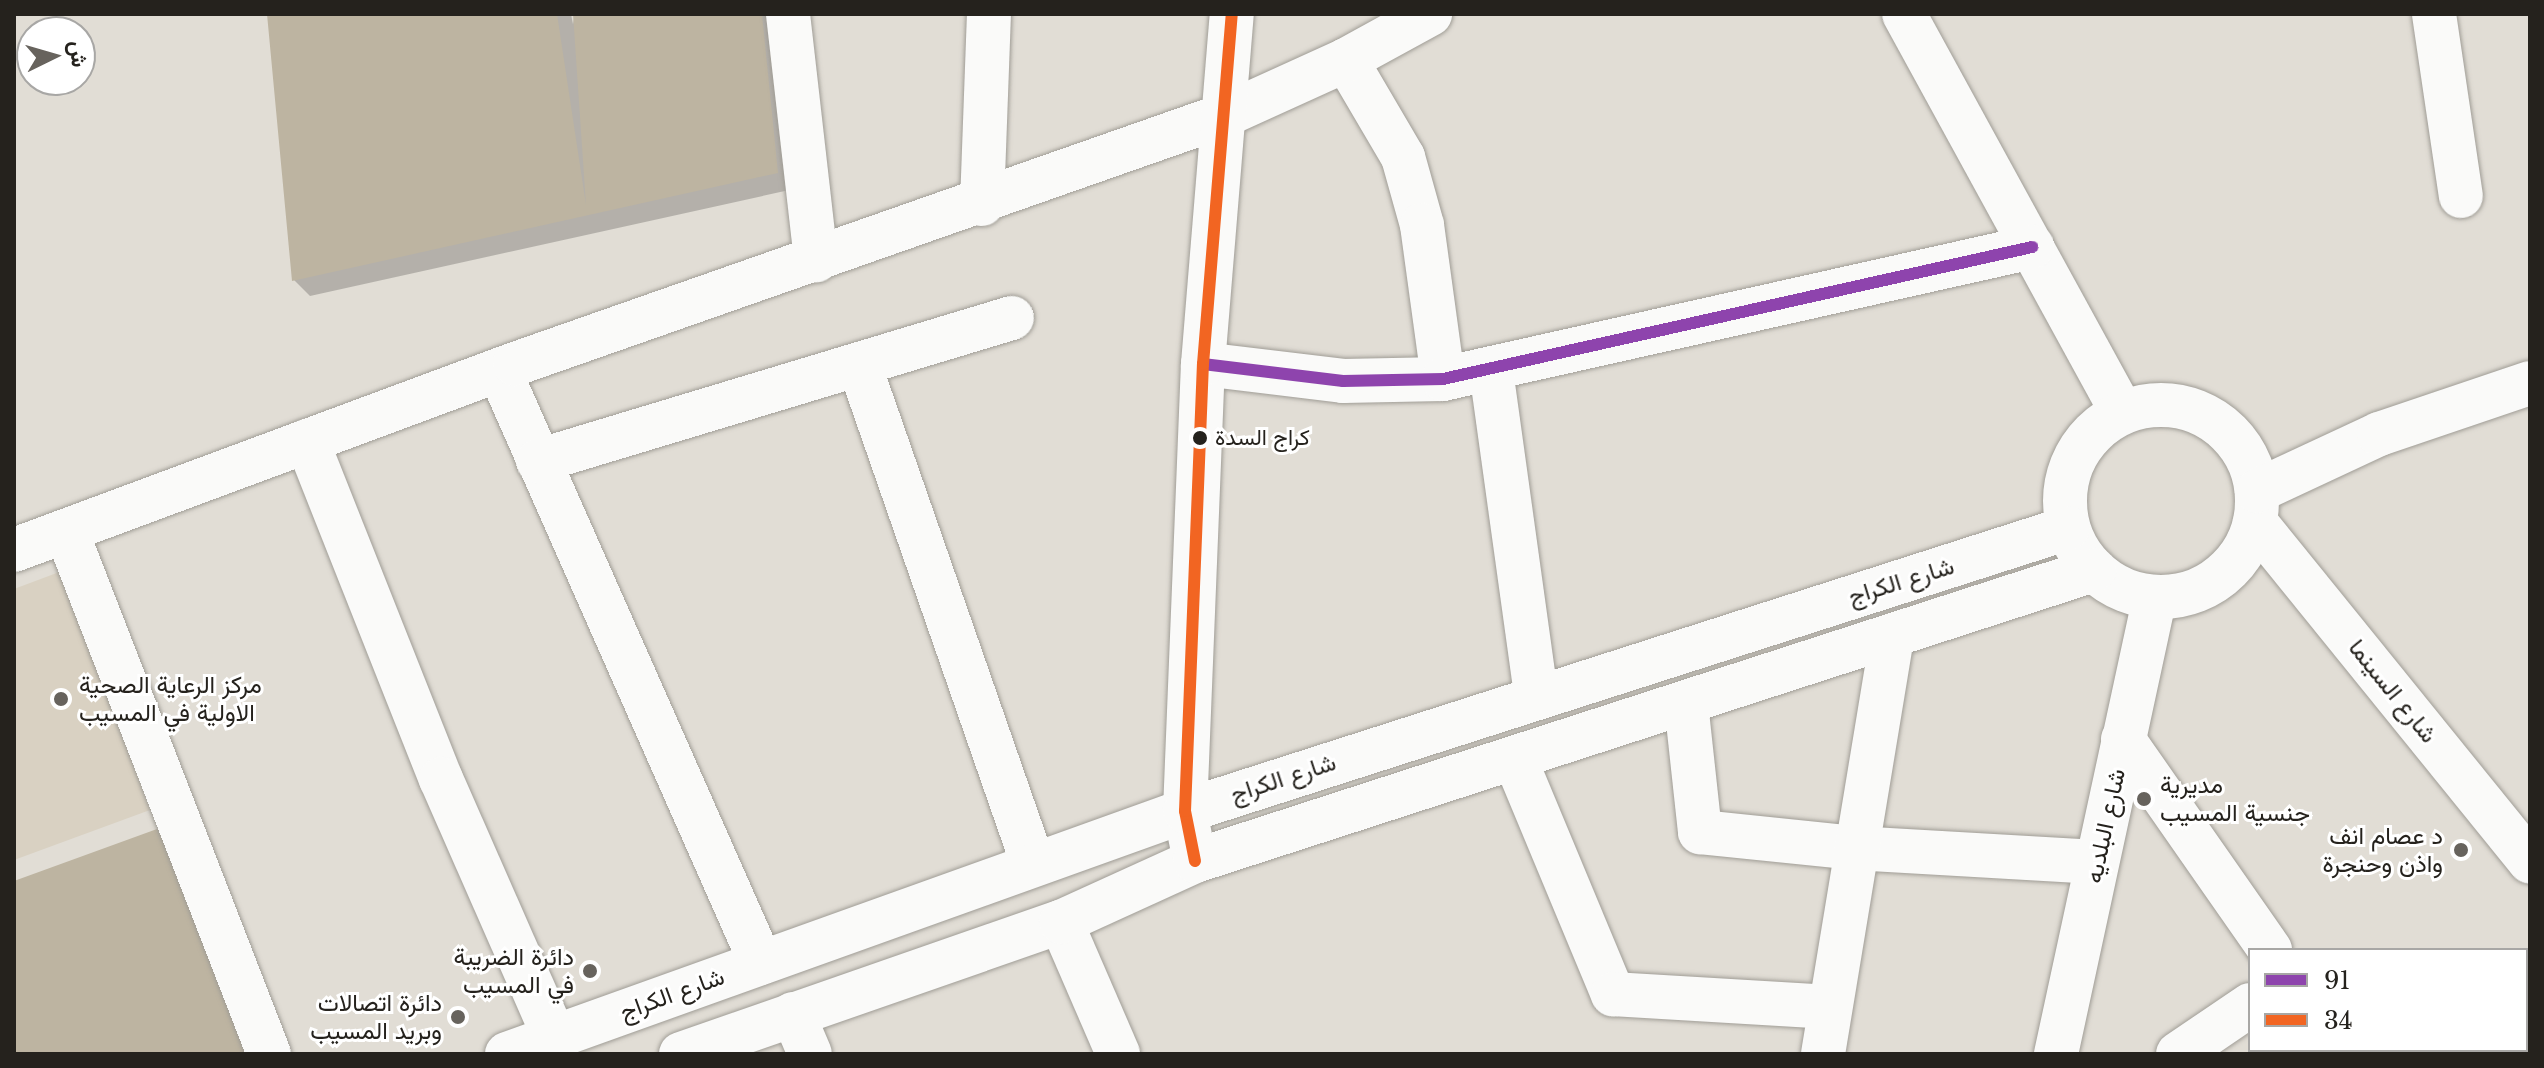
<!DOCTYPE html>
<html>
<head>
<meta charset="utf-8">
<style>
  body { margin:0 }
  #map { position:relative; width:2544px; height:1068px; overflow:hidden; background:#e1ddd5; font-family:"Libre Baskerville",Vazirmatn,serif }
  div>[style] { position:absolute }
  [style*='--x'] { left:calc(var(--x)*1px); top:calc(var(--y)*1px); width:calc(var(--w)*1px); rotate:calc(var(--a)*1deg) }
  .built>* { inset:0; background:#d9d1c2 }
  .shadow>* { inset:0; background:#0003 }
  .building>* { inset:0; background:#bdb4a1 }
  .roads { filter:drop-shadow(0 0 2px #a09d96) drop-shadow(0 0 2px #a09d96) }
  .minor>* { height:44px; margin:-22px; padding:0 22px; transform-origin:22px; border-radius:22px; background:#fafaf9 }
  .major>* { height:44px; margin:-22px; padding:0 22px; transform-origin:22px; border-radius:22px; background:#fafaf9 }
  .major>.ring { margin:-22px; padding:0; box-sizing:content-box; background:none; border:44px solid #fafaf9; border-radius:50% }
  .bus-1>* { height:12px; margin:-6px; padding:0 6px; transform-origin:6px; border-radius:6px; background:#8e44ad }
  .bus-2>* { height:12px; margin:-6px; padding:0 6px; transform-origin:6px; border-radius:6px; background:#f26522 }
  .dots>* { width:22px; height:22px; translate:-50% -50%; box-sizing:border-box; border:4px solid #fff; border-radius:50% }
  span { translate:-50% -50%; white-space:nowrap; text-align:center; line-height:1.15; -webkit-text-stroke:6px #fff; paint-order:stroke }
  .bus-label { font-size:22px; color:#25221d }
  .left { translate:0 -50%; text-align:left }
  .street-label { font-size:24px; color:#25221d }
  .poi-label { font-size:24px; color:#25221d }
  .right { translate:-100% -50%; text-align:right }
  .frame { position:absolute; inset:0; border:16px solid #25221d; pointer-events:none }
  .legend { position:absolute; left:2248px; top:948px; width:280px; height:104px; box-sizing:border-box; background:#fff; border:2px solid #a8a7a5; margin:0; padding:10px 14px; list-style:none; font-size:24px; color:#25221d }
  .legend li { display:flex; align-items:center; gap:16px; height:40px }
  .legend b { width:40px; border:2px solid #a8a7a5 }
  .north { position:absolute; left:16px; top:16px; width:80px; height:80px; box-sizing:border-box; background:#fff; border:2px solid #a8a7a5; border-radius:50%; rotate:85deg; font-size:22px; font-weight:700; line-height:32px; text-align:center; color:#25221d }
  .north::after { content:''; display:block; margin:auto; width:28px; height:36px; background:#67635d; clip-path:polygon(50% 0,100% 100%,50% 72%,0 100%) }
</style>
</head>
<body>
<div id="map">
  <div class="built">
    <div style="clip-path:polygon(62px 571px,150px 810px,14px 860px,14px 589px)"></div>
  </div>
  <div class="shadow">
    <div style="clip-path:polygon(269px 14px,571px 14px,573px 24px,575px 14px,777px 14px,794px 189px,310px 296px,294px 280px)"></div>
  </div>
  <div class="building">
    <div style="clip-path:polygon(267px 14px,557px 14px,586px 205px,573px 14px,762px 14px,778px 173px,292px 281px)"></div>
    <div style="clip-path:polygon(168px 825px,250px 1054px,14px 1054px,14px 881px)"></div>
  </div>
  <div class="roads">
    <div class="minor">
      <div style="--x:788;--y:14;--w:248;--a:83.5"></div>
      <div style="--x:1904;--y:14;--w:454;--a:61.3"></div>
      <div style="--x:2434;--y:14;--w:184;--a:81.6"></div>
      <div style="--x:1346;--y:60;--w:113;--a:59.6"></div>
      <div style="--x:1403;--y:157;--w:71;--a:74.4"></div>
      <div style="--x:1422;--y:225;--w:155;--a:82.2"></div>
      <div style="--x:982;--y:204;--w:190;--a:-87.9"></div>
      <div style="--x:859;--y:364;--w:529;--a:70.81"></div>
      <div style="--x:1203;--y:364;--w:141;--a:6.9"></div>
      <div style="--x:1343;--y:381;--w:100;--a:-1.1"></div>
      <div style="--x:1443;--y:379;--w:604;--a:-12.63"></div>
      <div style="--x:499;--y:370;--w:648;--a:66.16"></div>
      <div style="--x:1491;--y:370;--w:329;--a:82.1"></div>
      <div style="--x:307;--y:441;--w:364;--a:68.4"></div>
      <div style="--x:441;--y:779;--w:281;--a:66.3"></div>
      <div style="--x:538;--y:461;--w:495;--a:-16.8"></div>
      <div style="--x:2255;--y:522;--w:437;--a:51"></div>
      <div style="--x:67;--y:533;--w:559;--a:68.81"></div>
      <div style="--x:14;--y:550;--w:534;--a:-20.37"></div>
      <div style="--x:515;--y:364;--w:752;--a:-19.33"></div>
      <div style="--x:1225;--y:115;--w:133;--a:-24.4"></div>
      <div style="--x:1346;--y:60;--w:96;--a:-28.7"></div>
      <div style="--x:1686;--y:703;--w:130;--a:83.8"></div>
      <div style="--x:1700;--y:832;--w:155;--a:5.9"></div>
      <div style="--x:1854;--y:848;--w:243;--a:3.3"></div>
      <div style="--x:2123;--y:739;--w:257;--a:55.1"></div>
      <div style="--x:1515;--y:759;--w:255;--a:67.4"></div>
      <div style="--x:1613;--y:994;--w:217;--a:3.4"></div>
      <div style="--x:1195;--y:861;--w:51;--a:-101.3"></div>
      <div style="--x:1185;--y:811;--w:447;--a:-87.7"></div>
      <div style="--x:1203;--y:364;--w:351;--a:-85.3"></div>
      <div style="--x:1061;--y:922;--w:144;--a:66.6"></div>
      <div style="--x:793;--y:1014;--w:43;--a:67"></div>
      <div style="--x:2340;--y:1050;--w:5;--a:53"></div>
      <div style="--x:1823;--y:1054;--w:424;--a:-80.6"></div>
      <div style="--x:2056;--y:1054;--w:467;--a:-77.8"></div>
      <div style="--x:2178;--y:1054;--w:87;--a:-34.2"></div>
    </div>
    <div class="major">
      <div class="ring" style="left:2065px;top:405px;width:148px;height:148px"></div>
      <div style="--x:2257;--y:491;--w:135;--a:-25"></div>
      <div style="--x:2379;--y:434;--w:159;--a:-18.7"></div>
      <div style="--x:507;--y:1054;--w:720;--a:-19.72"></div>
      <div style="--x:1185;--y:811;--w:927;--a:-17.77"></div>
      <div style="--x:681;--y:1054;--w:402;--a:-19.2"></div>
      <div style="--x:1061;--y:922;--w:147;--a:-24.5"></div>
      <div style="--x:1195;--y:861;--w:945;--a:-17.94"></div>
    </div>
  </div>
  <div class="bus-1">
    <div style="--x:1203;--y:364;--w:141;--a:6.9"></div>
    <div style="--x:1343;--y:381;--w:100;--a:-1.1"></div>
    <div style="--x:1443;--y:379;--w:604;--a:-12.63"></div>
  </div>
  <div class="bus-2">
    <div style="--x:1195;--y:861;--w:51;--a:-101.3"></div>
    <div style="--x:1185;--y:811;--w:447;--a:-87.7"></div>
    <div style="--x:1203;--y:364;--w:351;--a:-85.3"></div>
  </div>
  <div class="dots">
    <div style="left:1200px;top:438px;background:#25221d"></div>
    <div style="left:61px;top:699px;background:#67635d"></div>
    <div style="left:2144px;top:799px;background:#67635d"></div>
    <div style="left:2461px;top:850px;background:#67635d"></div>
    <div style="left:590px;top:971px;background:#67635d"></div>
    <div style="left:458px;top:1017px;background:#67635d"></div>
  </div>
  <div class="bus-label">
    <span class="left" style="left:1215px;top:438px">كراج السدة</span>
  </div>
  <div class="street-label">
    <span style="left:1901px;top:581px;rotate:-17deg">شارع الكراج</span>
    <span style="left:2393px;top:691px;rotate:51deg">شارع السينما</span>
    <span style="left:1283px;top:778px;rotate:-18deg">شارع الكراج</span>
    <span style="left:2105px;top:826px;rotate:-78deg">شارع البلديه</span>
    <span style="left:672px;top:994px;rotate:-20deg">شارع الكراج</span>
  </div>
  <div class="poi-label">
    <span class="left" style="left:79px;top:699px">مركز الرعاية الصحية<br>الاولية في المسيب</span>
    <span class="left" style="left:2160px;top:799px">مديرية<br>جنسية المسيب</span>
    <span class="right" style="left:2443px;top:850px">د عصام انف<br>واذن وحنجرة</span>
    <span class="right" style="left:574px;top:971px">دائرة الضريبة<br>في المسيب</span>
    <span class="right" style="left:442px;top:1017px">دائرة اتصالات<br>وبريد المسيب</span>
  </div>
  <div class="frame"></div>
  <ul class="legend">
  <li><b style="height:10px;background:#8e44ad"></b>91</li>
  <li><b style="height:10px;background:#f26522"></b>34</li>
  </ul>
  <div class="north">ش</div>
</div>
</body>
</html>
